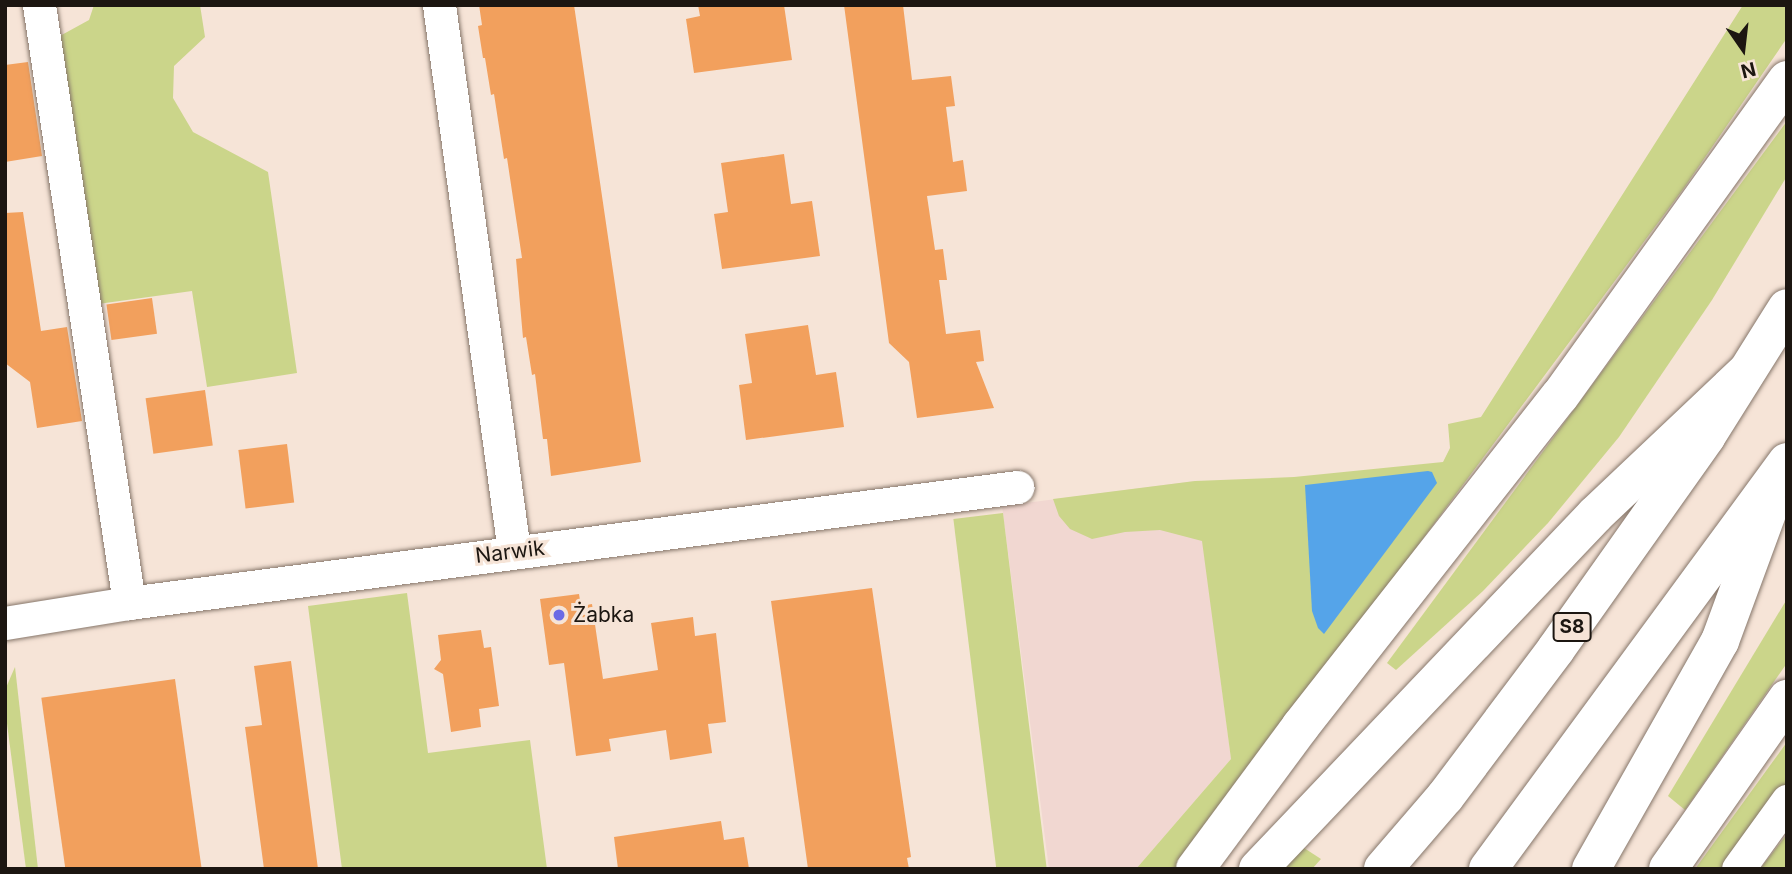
<!DOCTYPE html>
<html>
<head>
<meta charset="utf-8">
<style>
  body { margin:0 }
  #map { position:relative; width:1792px; height:874px; overflow:hidden; background:#f6e4d7; font-family:Inter,sans-serif }
  div>[style] { position:absolute }
  [style*='--x'] { left:calc(var(--x)*1px); top:calc(var(--y)*1px); width:calc(var(--w)*1px); rotate:calc(var(--a)*1deg) }
  .industrial>* { inset:0; background:#f1d7d1 }
  .green>* { inset:0; background:#cbd58a; transform-origin:0 0 }
  .water>* { inset:0; background:#55a4e9 }
  .building>* { inset:0; background:#f2a05d; transform-origin:0 0 }
  .roads { filter:drop-shadow(0 0 2px #86766a) drop-shadow(0 0 2px #86766a) }
  .street>* { height:33px; margin:-16.5px; padding:0 16.5px; transform-origin:16.5px; border-radius:16.5px; background:#fff }
  .secondary>* { height:38px; margin:-19px; padding:0 19px; transform-origin:19px; border-radius:19px; background:#fff }
  .highway>* { height:38px; margin:-19px; padding:0 19px; transform-origin:19px; border-radius:19px; background:#fff }
  .dots>* { width:19px; height:19px; translate:-50% -50%; box-sizing:border-box; border:4px solid #f6e4d7; border-radius:50% }
  span { translate:-50% -50%; white-space:nowrap; text-align:center; line-height:1.15; -webkit-text-stroke:6px #f6e4d7; paint-order:stroke }
  .shield-label span { padding:2px 5px; background:#f6e4d7; border:2px solid; border-radius:5px; -webkit-text-stroke-width:0 }
  .shield-label { font-size:19px; color:#1c1611; font-weight:700 }
  .street-label { font-size:21px; color:#1c1611 }
  .poi-label { font-size:21px; color:#1c1611 }
  .left { translate:0 -50%; text-align:left }
  .frame { position:absolute; inset:0; border:7px solid #1c1611; pointer-events:none }
  .north { position:absolute; left:1708px; top:14px; width:70px; height:70px; -webkit-text-stroke:5px #f6e4d7; paint-order:stroke; rotate:166deg; font-size:19px; font-weight:700; line-height:28px; text-align:center; color:#1c1611 }
  .north::after { content:''; display:block; margin:auto; width:24px; height:32px; background:#1c1611; clip-path:polygon(50% 0,100% 100%,50% 72%,0 100%) }
</style>
</head>
<body>
<div id="map">
  <div class="industrial">
    <div style="clip-path:polygon(1195px 481px,1231px 759px,1136px 869px,1049px 869px,1002px 506px)"></div>
  </div>
  <div class="green">
    <div style="clip-path:polygon(94px 5px,200px 5px,205px 37px,174px 66px,173px 98px,193px 132px,268px 172px,297px 373px,207px 387px,192px 291px,98px 304px,58px 37px,89px 20px)"></div>
    <div style="clip-path:polygon(1743px 5px,1787px 5px,1787px 38px,1684px 188px,1177px 869px,1136px 869px,1231px 759px,1202px 541px,1160px 530px,1125px 532px,1092px 539px,1070px 529px,1059px 516px,1053px 499px,1195px 481px,1294px 477px,1443px 462px,1450px 448px,1448px 424px,1481px 417px)"></div>
    <div style="clip-path:polygon(1787px 121px,1787px 176px,1712px 300px,1619px 437px,1548px 523px,1483px 591px,1396px 670px,1387px 663px)"></div>
    <div style="left:1003px;top:513px;width:359px;height:50px;rotate:83deg"></div>
    <div style="clip-path:polygon(407px 593px,428px 753px,530px 740px,547px 869px,342px 869px,308px 606px)"></div>
    <div style="clip-path:polygon(1787px 599px,1787px 663px,1685px 810px,1668px 796px)"></div>
    <div style="clip-path:polygon(15px 667px,38px 869px,26px 869px,6px 716px,5px 690px)"></div>
    <div style="clip-path:polygon(1787px 742px,1787px 786px,1725px 869px,1695px 869px)"></div>
    <div style="clip-path:polygon(1787px 834px,1787px 869px,1760px 869px)"></div>
    <div style="clip-path:polygon(1301px 846px,1321px 859px,1312px 869px,1278px 869px)"></div>
  </div>
  <div class="water">
    <div style="clip-path:polygon(1428px 471px,1432px 472px,1437px 483px,1324px 634px,1318px 628px,1312px 611px,1305px 485px)"></div>
  </div>
  <div class="building">
    <div style="clip-path:polygon(479px 5px,574px 5px,641px 462px,551px 476px,547px 439px,543px 439px,535px 374px,532px 375px,526px 337px,523px 338px,516px 259px,522px 258px,507px 158px,504px 159px,494px 94px,491px 95px,485px 58px,483px 58px,478px 26px,482px 25px)"></div>
    <div style="clip-path:polygon(698px 5px,784px 5px,792px 60px,694px 73px,686px 19px,700px 16px)"></div>
    <div style="clip-path:polygon(844px 5px,903px 5px,912px 80px,951px 76px,955px 106px,946px 107px,953px 162px,963px 160px,967px 191px,927px 196px,935px 250px,943px 249px,947px 280px,939px 280px,946px 334px,980px 330px,984px 361px,976px 362px,994px 408px,917px 418px,909px 362px,889px 343px)"></div>
    <div style="clip-path:polygon(28px 62px,42px 156px,5px 162px,5px 65px)"></div>
    <div style="clip-path:polygon(784px 154px,791px 204px,812px 201px,820px 256px,722px 269px,714px 214px,728px 212px,721px 163px)"></div>
    <div style="clip-path:polygon(23px 212px,41px 331px,67px 327px,82px 421px,37px 428px,30px 382px,5px 363px,5px 213px)"></div>
    <div style="left:152px;top:298px;width:36px;height:46px;rotate:82deg"></div>
    <div style="clip-path:polygon(808px 325px,816px 375px,836px 372px,844px 427px,746px 440px,739px 385px,752px 383px,745px 334px)"></div>
    <div style="left:205px;top:390px;width:56px;height:60px;rotate:82deg"></div>
    <div style="left:287px;top:444px;width:59px;height:49px;rotate:83deg"></div>
    <div style="clip-path:polygon(872px 588px,911px 857px,907px 858px,909px 869px,808px 869px,771px 601px)"></div>
    <div style="clip-path:polygon(579px 594px,581px 606px,592px 604px,603px 679px,658px 670px,651px 623px,693px 617px,695px 636px,716px 633px,726px 722px,708px 724px,712px 753px,670px 760px,666px 730px,609px 739px,611px 751px,576px 756px,564px 663px,549px 665px,540px 599px)"></div>
    <div style="clip-path:polygon(481px 630px,484px 648px,491px 647px,499px 706px,479px 709px,481px 727px,451px 732px,443px 674px,434px 669px,441px 660px,438px 635px)"></div>
    <div style="clip-path:polygon(291px 661px,318px 869px,264px 869px,245px 727px,262px 725px,254px 666px)"></div>
    <div style="left:175px;top:679px;width:192px;height:135px;rotate:82deg"></div>
    <div style="clip-path:polygon(721px 821px,724px 840px,744px 837px,749px 869px,618px 869px,614px 837px)"></div>
  </div>
  <div class="roads">
    <div class="street">
      <div style="--x:39;--y:5;--w:605;--a:81.44"></div>
      <div style="--x:439;--y:5;--w:551;--a:82.18"></div>
      <div style="--x:5;--y:623;--w:126;--a:-9.2"></div>
      <div style="--x:129;--y:603;--w:896;--a:-7.44"></div>
      <div style="--x:1738;--y:869;--w:84;--a:-54.2"></div>
    </div>
    <div class="secondary">
      <div style="--x:1195;--y:869;--w:177;--a:-53.5"></div>
      <div style="--x:1300;--y:727;--w:421;--a:-51.9"></div>
      <div style="--x:1560;--y:396;--w:389;--a:-54.3"></div>
      <div style="--x:1668;--y:869;--w:208;--a:-55"></div>
    </div>
    <div class="highway">
      <div style="--x:1258;--y:869;--w:489;--a:-46.4"></div>
      <div style="--x:1595;--y:515;--w:208;--a:-43.4"></div>
      <div style="--x:1383;--y:869;--w:95;--a:-49.3"></div>
      <div style="--x:1445;--y:797;--w:185;--a:-53.1"></div>
      <div style="--x:1556;--y:649;--w:260;--a:-54.7"></div>
      <div style="--x:1706;--y:437;--w:152;--a:-57.9"></div>
      <div style="--x:1488;--y:869;--w:505;--a:-53.7"></div>
      <div style="--x:1591;--y:869;--w:262;--a:-60.5"></div>
      <div style="--x:1720;--y:641;--w:142;--a:-69.8"></div>
    </div>
  </div>
  <div class="dots">
    <div style="left:559px;top:615px;background:#6c6be5"></div>
  </div>
  <div class="shield-label">
    <span style="left:1572px;top:627px">S8</span>
  </div>
  <div class="street-label">
    <span style="left:510px;top:552px;rotate:-7deg">Narwik</span>
  </div>
  <div class="poi-label">
    <span class="left" style="left:573px;top:615px">Żabka</span>
  </div>
  <div class="frame"></div>
  <div class="north">N</div>
</div>
</body>
</html>
